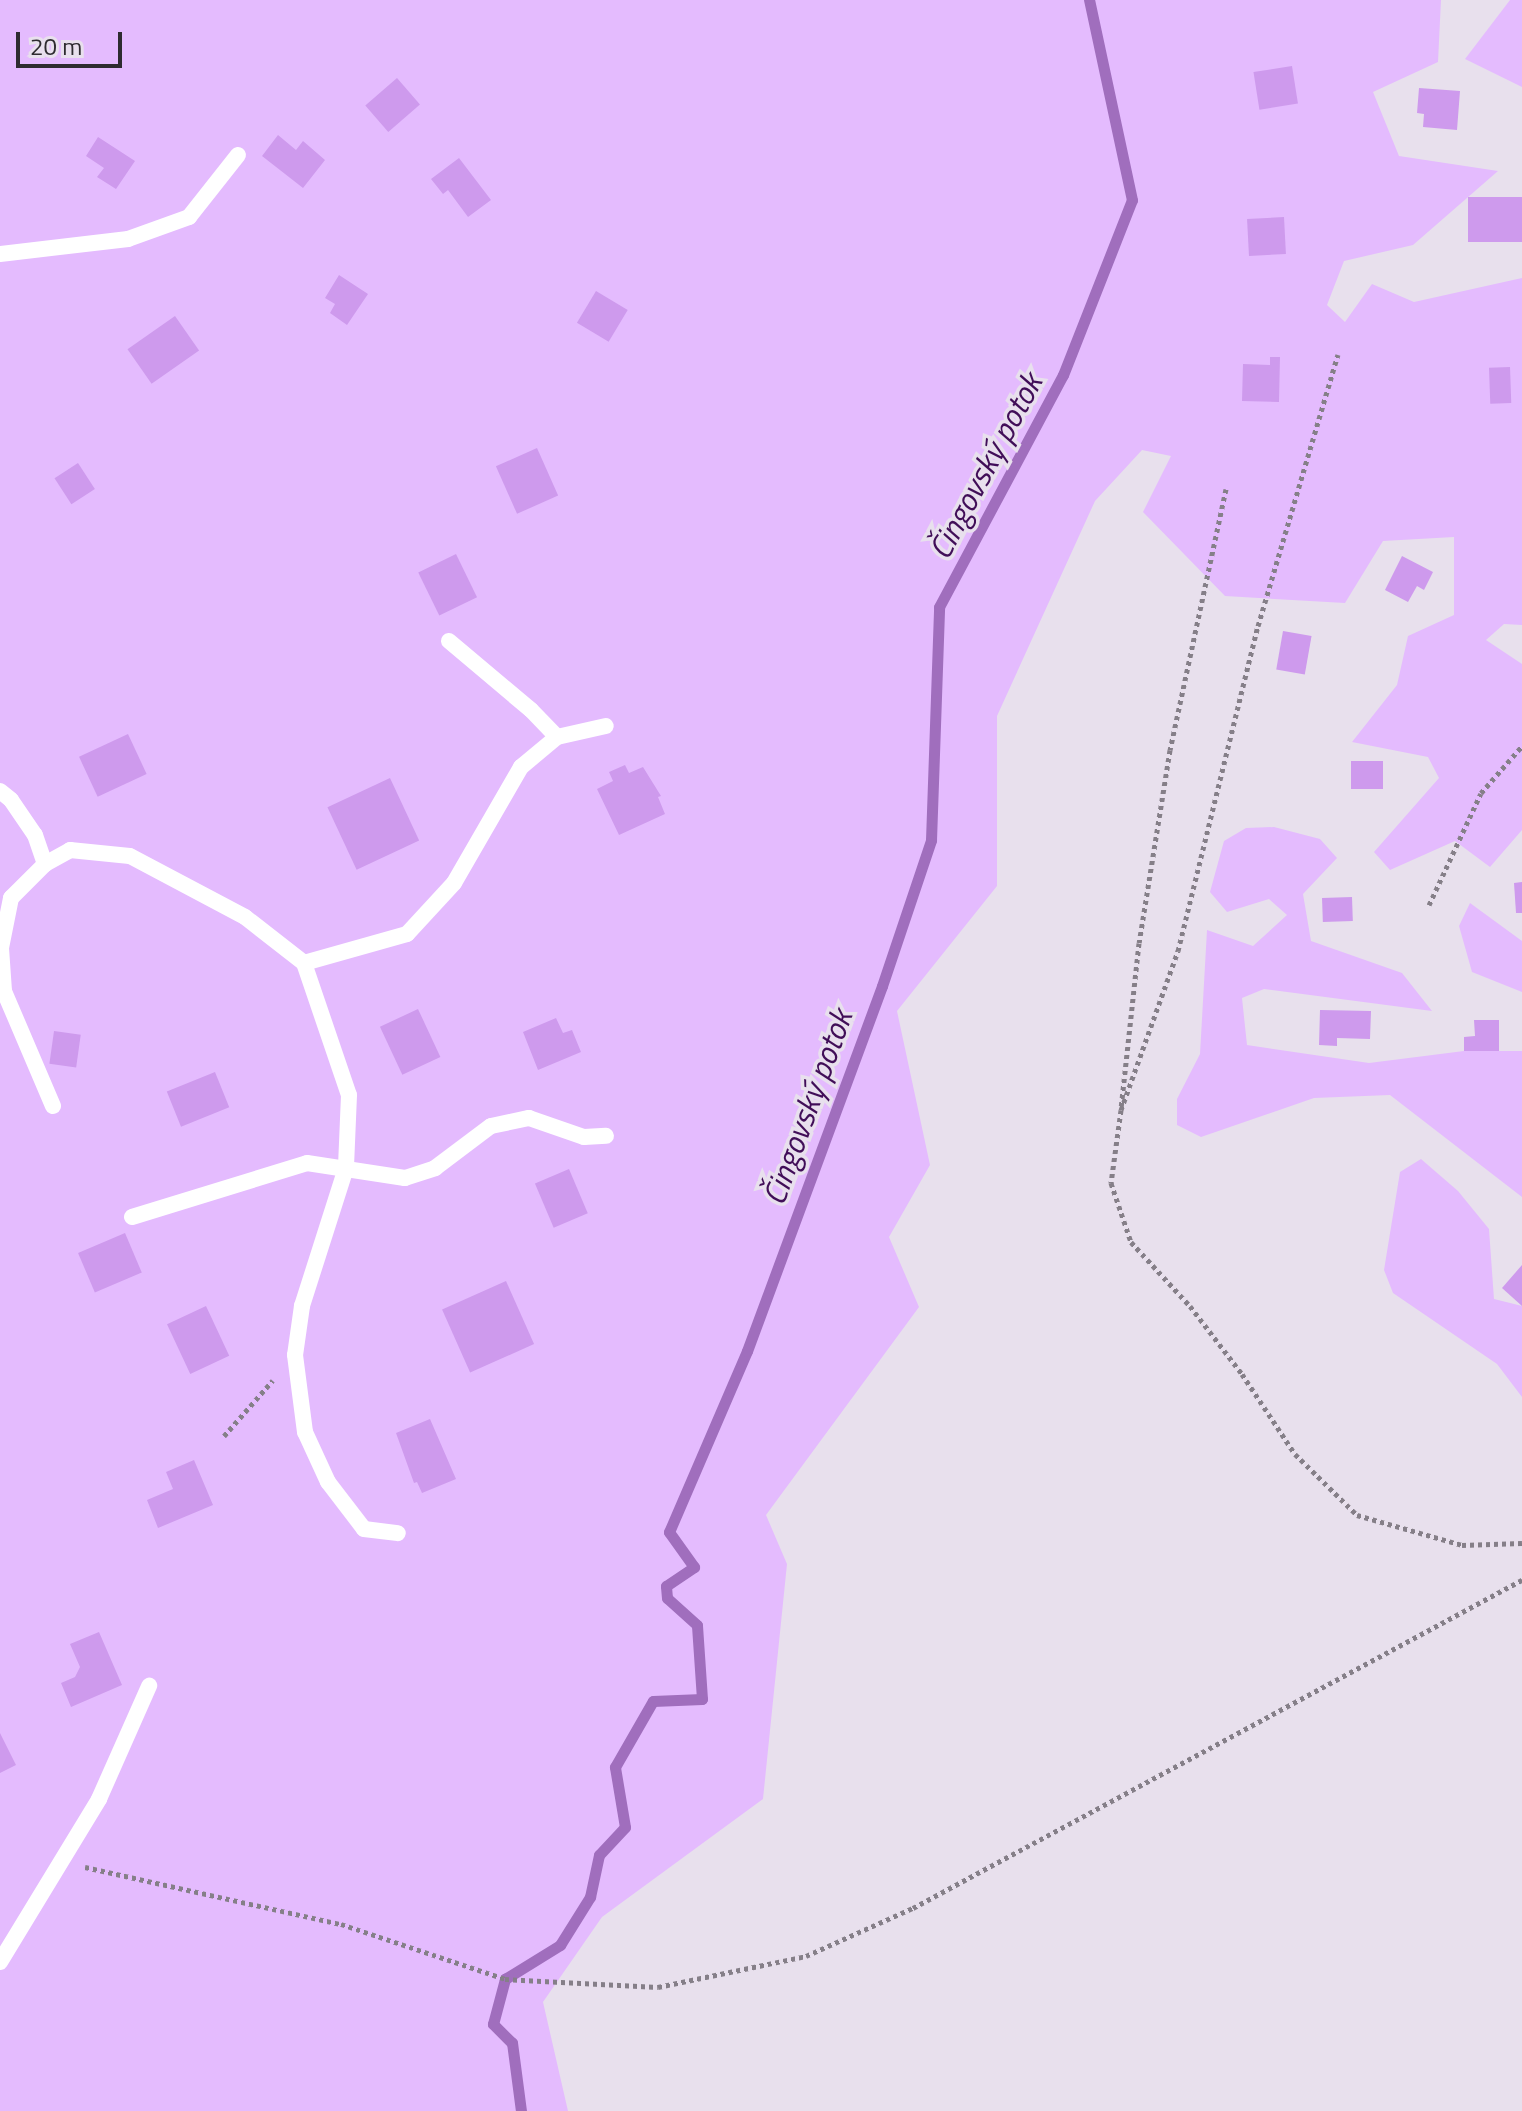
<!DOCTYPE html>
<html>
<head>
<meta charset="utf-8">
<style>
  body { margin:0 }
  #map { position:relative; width:1522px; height:2111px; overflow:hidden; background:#e8e0ed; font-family:"Titillium Web",sans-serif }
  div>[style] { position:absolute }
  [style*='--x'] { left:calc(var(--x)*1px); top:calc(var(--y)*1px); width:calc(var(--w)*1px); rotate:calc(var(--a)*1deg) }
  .green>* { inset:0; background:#e4bbfe }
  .stream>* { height:11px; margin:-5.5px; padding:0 5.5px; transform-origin:5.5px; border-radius:5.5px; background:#a06ebd }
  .building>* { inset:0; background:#ce9aed; transform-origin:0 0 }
  .path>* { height:5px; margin-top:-2.5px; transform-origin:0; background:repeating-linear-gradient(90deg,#857f88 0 4px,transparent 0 8px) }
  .lane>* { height:16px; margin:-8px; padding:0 8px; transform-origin:8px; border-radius:8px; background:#fff }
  span { translate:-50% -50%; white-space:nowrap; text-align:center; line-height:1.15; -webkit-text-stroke:7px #e8e0ed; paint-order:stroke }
  .water-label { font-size:32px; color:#410e58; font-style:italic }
  .scale { position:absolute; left:16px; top:32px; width:106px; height:36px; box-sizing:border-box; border:4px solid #2e2b30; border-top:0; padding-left:10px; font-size:24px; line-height:28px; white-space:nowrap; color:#2e2b30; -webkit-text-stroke:6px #e8e0ed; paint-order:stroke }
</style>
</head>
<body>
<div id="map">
  <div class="green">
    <div style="clip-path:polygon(0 0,1441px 0,1438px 62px,1373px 92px,1399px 156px,1498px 171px,1413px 245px,1344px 261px,1327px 305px,1345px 322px,1372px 284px,1414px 302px,1522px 278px,1522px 625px,1504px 624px,1486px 640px,1522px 664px,1522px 830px,1490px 867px,1455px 841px,1390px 870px,1374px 852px,1439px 778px,1428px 757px,1352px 742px,1397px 685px,1408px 636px,1454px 615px,1454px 537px,1383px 541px,1345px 603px,1225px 596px,1143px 512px,1171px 456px,1142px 450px,1095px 501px,997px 716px,997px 886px,897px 1011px,930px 1165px,889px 1237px,919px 1307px,766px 1515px,787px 1564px,763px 1799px,602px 1917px,543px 2002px,568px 2111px,0 2111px)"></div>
    <div style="clip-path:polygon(1510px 0,1522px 0,1522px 87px,1465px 59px)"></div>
    <div style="clip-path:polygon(1274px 827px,1320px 839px,1337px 858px,1303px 894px,1311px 941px,1402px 973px,1432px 1011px,1264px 989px,1242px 998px,1247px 1045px,1369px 1063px,1464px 1051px,1522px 1051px,1522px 1197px,1390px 1095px,1314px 1098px,1201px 1137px,1177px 1125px,1177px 1099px,1200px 1054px,1207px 930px,1253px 946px,1287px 915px,1269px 899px,1227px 912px,1210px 892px,1224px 841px,1246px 828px)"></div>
    <div style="clip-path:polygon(1470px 903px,1522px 941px,1522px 992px,1472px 972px,1459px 926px)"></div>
    <div style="clip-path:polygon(1421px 1159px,1458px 1191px,1489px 1229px,1494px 1299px,1522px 1306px,1522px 1397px,1497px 1364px,1393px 1293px,1384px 1270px,1400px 1172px)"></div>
  </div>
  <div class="stream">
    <div style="--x:521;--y:2111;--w:69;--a:-97.5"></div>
    <div style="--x:512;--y:2043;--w:27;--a:-135"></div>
    <div style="--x:493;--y:2024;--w:47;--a:-75.1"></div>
    <div style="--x:505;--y:1979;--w:65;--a:-31.7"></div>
    <div style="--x:560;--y:1945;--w:57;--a:-58"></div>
    <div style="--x:590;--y:1897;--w:43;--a:-77.9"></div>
    <div style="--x:599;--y:1855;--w:38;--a:-47"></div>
    <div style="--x:625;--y:1827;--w:61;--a:-99.5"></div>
    <div style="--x:615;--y:1767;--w:76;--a:-60.1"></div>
    <div style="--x:653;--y:1701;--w:49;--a:-2.3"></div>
    <div style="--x:702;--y:1699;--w:74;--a:-93.9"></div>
    <div style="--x:697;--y:1625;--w:40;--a:-138"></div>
    <div style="--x:667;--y:1598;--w:12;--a:-95"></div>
    <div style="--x:666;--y:1586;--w:34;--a:-34"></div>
    <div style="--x:694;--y:1567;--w:43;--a:-125.5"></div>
    <div style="--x:669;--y:1532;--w:197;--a:-66.7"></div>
    <div style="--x:747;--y:1351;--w:389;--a:-69.7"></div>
    <div style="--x:882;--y:986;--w:154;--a:-71.4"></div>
    <div style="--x:931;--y:840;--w:233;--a:-88"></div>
    <div style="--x:939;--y:607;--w:263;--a:-61.9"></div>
    <div style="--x:1063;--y:375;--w:188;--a:-68.5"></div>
    <div style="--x:1132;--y:200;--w:205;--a:-102.1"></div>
  </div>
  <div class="building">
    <div style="left:1292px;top:66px;width:38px;height:39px;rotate:81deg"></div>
    <div style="left:397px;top:78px;width:35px;height:42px;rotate:49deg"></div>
    <div style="clip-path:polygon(1419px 88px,1460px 91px,1457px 130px,1423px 127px,1424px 114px,1417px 113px)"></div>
    <div style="clip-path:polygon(278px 135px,296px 150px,303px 141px,325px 160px,303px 188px,262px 156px)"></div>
    <div style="clip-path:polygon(98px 137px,135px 161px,116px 189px,97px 177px,104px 168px,86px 156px)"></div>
    <div style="clip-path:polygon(459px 158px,491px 200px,468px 217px,448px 190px,443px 194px,431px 179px)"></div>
    <div style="left:1522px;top:197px;width:45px;height:54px;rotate:90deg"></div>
    <div style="left:1284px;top:217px;width:37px;height:37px;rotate:87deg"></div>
    <div style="clip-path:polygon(339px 275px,368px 294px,347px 325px,330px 313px,335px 304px,325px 298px)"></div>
    <div style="left:596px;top:291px;width:37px;height:37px;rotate:31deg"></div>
    <div style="left:175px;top:316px;width:42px;height:58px;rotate:55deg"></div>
    <div style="clip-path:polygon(1270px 357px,1280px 357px,1279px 402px,1242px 401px,1243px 364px,1270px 365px)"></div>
    <div style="left:1510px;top:367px;width:36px;height:21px;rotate:88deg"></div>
    <div style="left:537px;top:448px;width:52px;height:45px;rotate:66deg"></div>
    <div style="left:78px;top:463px;width:31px;height:28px;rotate:57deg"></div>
    <div style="left:456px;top:554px;width:48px;height:42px;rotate:64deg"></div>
    <div style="clip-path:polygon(1402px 556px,1433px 572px,1424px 590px,1417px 586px,1408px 602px,1385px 590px)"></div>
    <div style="left:1283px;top:631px;width:29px;height:39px;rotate:10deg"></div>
    <div style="left:128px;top:734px;width:44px;height:54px;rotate:65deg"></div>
    <div style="left:1351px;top:761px;width:32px;height:28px"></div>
    <div style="clip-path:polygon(625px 765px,629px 773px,643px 767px,661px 796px,658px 797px,665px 814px,619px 835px,597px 789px,613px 781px,609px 772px)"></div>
    <div style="left:390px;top:778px;width:69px;height:69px;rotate:65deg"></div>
    <div style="clip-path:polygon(1522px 882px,1522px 913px,1516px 913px,1514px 883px)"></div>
    <div style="left:1352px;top:897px;width:24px;height:30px;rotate:88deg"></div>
    <div style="left:418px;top:1009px;width:53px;height:42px;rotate:65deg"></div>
    <div style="clip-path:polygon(1320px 1010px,1371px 1011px,1370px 1039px,1337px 1038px,1337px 1046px,1319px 1045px)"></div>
    <div style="clip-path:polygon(556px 1018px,563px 1033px,572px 1030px,581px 1052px,538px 1070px,523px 1032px)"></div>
    <div style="clip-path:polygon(1474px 1020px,1499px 1020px,1499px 1051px,1464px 1051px,1464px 1037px,1475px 1036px)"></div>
    <div style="left:54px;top:1031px;width:27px;height:33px;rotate:8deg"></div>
    <div style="left:215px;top:1072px;width:38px;height:52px;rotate:68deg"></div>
    <div style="left:569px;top:1169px;width:48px;height:37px;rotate:67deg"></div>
    <div style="left:125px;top:1233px;width:43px;height:51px;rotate:67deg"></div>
    <div style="clip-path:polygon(1522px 1265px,1522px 1306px,1502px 1288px)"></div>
    <div style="left:506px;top:1281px;width:69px;height:70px;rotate:66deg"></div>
    <div style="left:206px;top:1306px;width:55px;height:43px;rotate:65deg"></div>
    <div style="clip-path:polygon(430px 1419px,456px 1479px,422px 1493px,417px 1482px,414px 1483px,396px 1433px)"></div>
    <div style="clip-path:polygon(194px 1460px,213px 1505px,158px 1528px,147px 1500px,173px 1489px,166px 1472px)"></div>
    <div style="clip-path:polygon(99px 1632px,122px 1685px,71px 1707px,61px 1683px,75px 1677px,80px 1667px,70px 1644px)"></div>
    <div style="clip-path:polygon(0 1733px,16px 1765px,0 1773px)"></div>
  </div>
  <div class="path">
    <div style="--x:1226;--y:489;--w:267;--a:102.1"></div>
    <div style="--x:1170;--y:750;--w:195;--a:99.1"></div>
    <div style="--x:1139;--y:943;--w:168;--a:96.2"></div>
    <div style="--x:1121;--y:1110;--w:169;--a:-70.3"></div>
    <div style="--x:1178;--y:951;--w:335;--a:-76.2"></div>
    <div style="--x:1258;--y:626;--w:283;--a:-73.6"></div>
    <div style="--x:1429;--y:905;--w:123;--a:-65.1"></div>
    <div style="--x:1481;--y:793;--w:62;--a:-48.9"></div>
    <div style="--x:1121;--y:1110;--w:74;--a:97.8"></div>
    <div style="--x:1111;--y:1183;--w:62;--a:71.3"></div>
    <div style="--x:1131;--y:1242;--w:87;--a:47.3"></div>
    <div style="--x:1190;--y:1306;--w:86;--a:52.6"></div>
    <div style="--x:1242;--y:1374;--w:96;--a:56.5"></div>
    <div style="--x:1295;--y:1454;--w:87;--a:44.5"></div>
    <div style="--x:1357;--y:1515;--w:109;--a:15.9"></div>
    <div style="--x:1462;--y:1545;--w:60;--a:-1.9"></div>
    <div style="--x:224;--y:1436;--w:74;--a:-48.8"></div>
    <div style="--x:85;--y:1867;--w:262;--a:12.6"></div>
    <div style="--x:341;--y:1924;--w:173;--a:18.5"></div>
    <div style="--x:505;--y:1979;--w:153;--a:3"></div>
    <div style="--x:658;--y:1987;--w:151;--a:-11.8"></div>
    <div style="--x:806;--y:1956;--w:117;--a:-24.2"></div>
    <div style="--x:913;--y:1908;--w:692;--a:-28.31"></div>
  </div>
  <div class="lane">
    <div style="--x:0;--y:254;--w:129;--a:-6.7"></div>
    <div style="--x:128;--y:239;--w:65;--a:-19.8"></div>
    <div style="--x:189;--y:217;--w:79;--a:-51.7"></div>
    <div style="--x:449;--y:641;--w:107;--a:40.1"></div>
    <div style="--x:531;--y:710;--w:37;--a:46"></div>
    <div style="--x:0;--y:791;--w:14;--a:39"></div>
    <div style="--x:11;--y:800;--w:42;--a:55.6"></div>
    <div style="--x:35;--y:835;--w:31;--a:71"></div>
    <div style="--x:304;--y:963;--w:107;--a:-15.7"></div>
    <div style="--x:407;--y:934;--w:69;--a:-47.3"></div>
    <div style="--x:454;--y:883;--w:134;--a:-60"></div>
    <div style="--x:521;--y:767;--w:47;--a:-39.8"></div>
    <div style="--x:557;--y:737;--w:50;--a:-12.7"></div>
    <div style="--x:53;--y:1106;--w:125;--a:-113.1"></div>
    <div style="--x:4;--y:991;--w:43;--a:-94"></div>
    <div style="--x:1;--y:948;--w:51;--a:-78.7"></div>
    <div style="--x:11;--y:898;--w:48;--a:-45"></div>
    <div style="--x:45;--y:864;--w:29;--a:-29"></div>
    <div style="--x:70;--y:850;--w:60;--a:5.7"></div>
    <div style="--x:130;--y:856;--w:130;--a:27.9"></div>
    <div style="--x:245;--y:917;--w:75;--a:37.9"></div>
    <div style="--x:304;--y:963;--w:139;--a:71.2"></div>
    <div style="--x:349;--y:1095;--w:73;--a:92.4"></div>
    <div style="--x:346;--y:1168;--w:145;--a:107.7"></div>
    <div style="--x:302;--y:1306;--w:49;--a:98.1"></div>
    <div style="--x:295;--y:1355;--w:78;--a:82.6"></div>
    <div style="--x:305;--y:1432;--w:55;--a:65.3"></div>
    <div style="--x:328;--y:1482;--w:59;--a:52.5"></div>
    <div style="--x:364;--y:1529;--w:34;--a:7"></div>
    <div style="--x:132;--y:1217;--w:183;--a:-17.1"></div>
    <div style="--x:307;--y:1163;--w:99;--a:8.7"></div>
    <div style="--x:405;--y:1178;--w:32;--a:-18"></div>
    <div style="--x:435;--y:1168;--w:70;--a:-36.9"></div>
    <div style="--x:491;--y:1126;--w:39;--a:-12"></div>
    <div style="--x:529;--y:1118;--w:58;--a:19.1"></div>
    <div style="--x:584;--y:1137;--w:22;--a:-3"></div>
    <div style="--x:0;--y:1962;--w:191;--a:-58.7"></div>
    <div style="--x:99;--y:1799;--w:124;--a:-66.1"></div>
  </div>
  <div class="water-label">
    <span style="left:985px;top:466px;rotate:-62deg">Čingovský potok</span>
    <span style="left:807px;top:1107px;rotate:-70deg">Čingovský potok</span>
  </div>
  <div class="scale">20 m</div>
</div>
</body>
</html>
